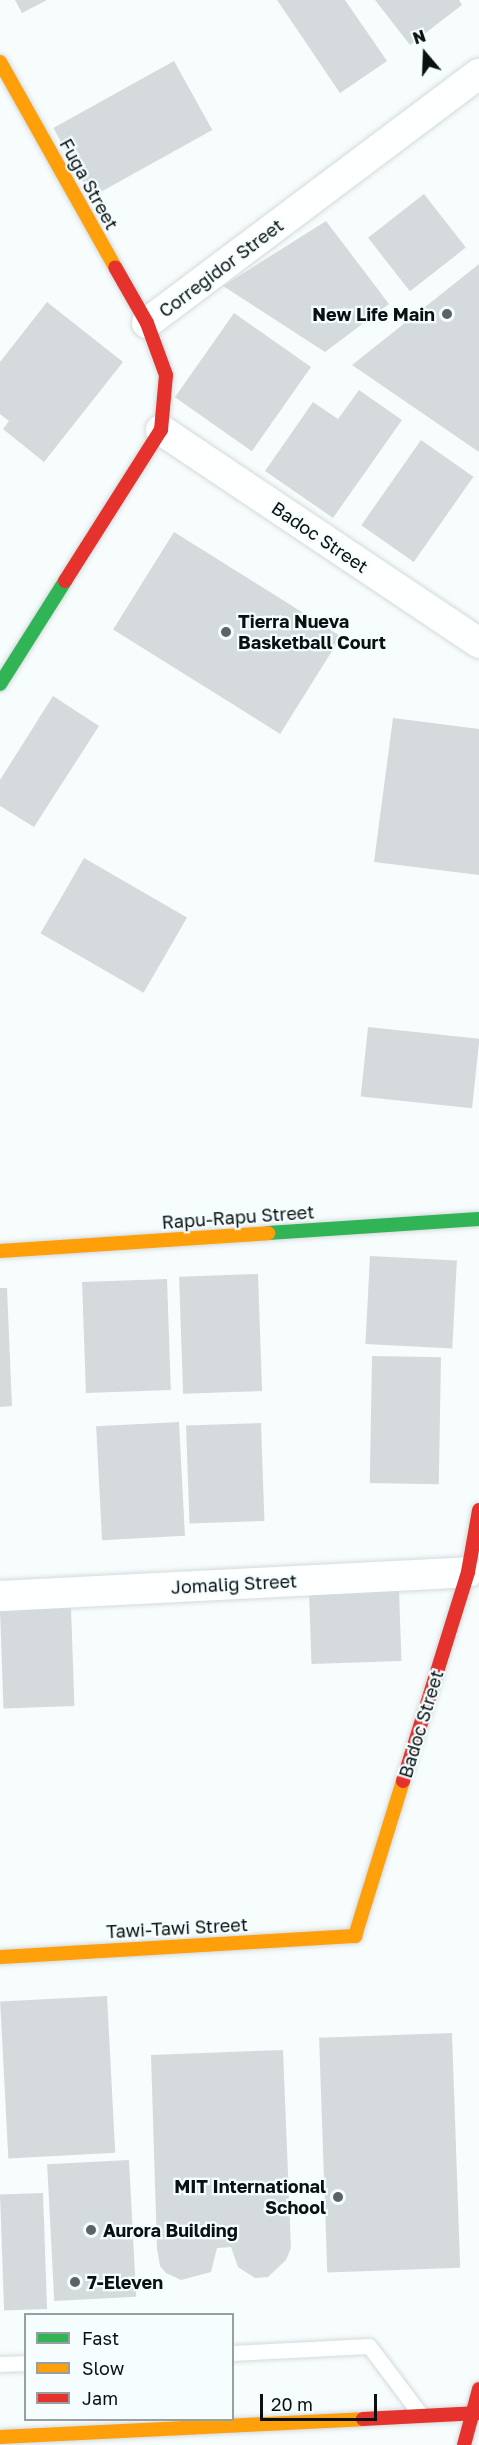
<!DOCTYPE html>
<html>
<head>
<meta charset="utf-8">
<style>
  body { margin:0 }
  #map { position:relative; width:479px; height:2445px; overflow:hidden; background:#f7fcfd; font-family:"Golos Text",sans-serif }
  div>[style] { position:absolute }
  [style*='--x'] { left:calc(var(--x)*1px); top:calc(var(--y)*1px); width:calc(var(--w)*1px); rotate:calc(var(--a)*1deg) }
  .building>* { inset:0; background:#d5dbdd; transform-origin:0 0 }
  .roads { filter:drop-shadow(0 0 2px #d4dadb) drop-shadow(0 0 2px #d4dadb) }
  .lane>* { height:15px; margin:-7.5px; padding:0 7.5px; transform-origin:7.5px; border-radius:7.5px; background:#feffff }
  .street>* { height:30px; margin:-15px; padding:0 15px; transform-origin:15px; border-radius:15px; background:#feffff }
  .fast>* { height:14px; margin:-7px; padding:0 7px; transform-origin:7px; border-radius:7px; background:#30b455 }
  .slow>* { height:14px; margin:-7px; padding:0 7px; transform-origin:7px; border-radius:7px; background:#ff9f0a }
  .jam>* { height:14px; margin:-7px; padding:0 7px; transform-origin:7px; border-radius:7px; background:#e5322d }
  .dots>* { width:16px; height:16px; translate:-50% -50%; box-sizing:border-box; border:3px solid #f5fdff; border-radius:50% }
  span { translate:-50% -50%; white-space:nowrap; text-align:center; line-height:1.15; -webkit-text-stroke:4.5px #f5fdff; paint-order:stroke }
  .street-label { font-size:18px; color:#0a1113 }
  .poi-label { font-size:18px; color:#0a1113; font-weight:700 }
  .right { translate:-100% -50%; text-align:right }
  .left { translate:0 -50%; text-align:left }
  .legend { position:absolute; left:24px; top:2313px; width:210px; height:108px; box-sizing:border-box; background:#f5fdff; border:2px solid #979fa1; margin:0; padding:8px 10px; list-style:none; font-size:18px; color:#0a1113 }
  .legend li { display:flex; align-items:center; gap:12px; height:30px }
  .legend b { width:30px; border:2px solid #979fa1 }
  .north { position:absolute; left:395px; top:24px; width:60px; height:60px; -webkit-text-stroke:4px #f5fdff; paint-order:stroke; rotate:341deg; font-size:16px; font-weight:700; line-height:24px; text-align:center; color:#0a1113 }
  .north::after { content:''; display:block; margin:auto; width:21px; height:27px; background:#0a1113; clip-path:polygon(50% 0,100% 100%,50% 72%,0 100%) }
  .scale { position:absolute; left:260px; top:2394px; width:117px; height:27px; box-sizing:border-box; border:3px solid #0a1113; border-top:0; padding-left:8px; font-size:18px; line-height:21px; white-space:nowrap; color:#0a1113; -webkit-text-stroke:4px #f5fdff; paint-order:stroke }
</style>
</head>
<body>
<div id="map">
  <div class="building">
    <div style="clip-path:polygon(15px 0,47px 0,22px 13px)"></div>
    <div style="clip-path:polygon(277px 0,345px 0,387px 61px,340px 93px)"></div>
    <div style="clip-path:polygon(375px 0,459px 0,462px 5px,410px 45px)"></div>
    <div style="left:174px;top:61px;width:79px;height:138px;rotate:61deg"></div>
    <div style="left:424px;top:194px;width:68px;height:71px;rotate:52deg"></div>
    <div style="clip-path:polygon(326px 221px,389px 304px,325px 352px,223px 286px)"></div>
    <div style="clip-path:polygon(479px 264px,479px 452px,352px 365px)"></div>
    <div style="clip-path:polygon(47px 302px,123px 362px,44px 462px,3px 429px,9px 421px,0 414px,0 362px)"></div>
    <div style="left:234px;top:313px;width:94px;height:103px;rotate:35deg"></div>
    <div style="clip-path:polygon(359px 390px,402px 420px,333px 518px,265px 471px,313px 402px,338px 419px)"></div>
    <div style="left:421px;top:440px;width:64px;height:104px;rotate:35deg"></div>
    <div style="left:174px;top:532px;width:197px;height:115px;rotate:32deg"></div>
    <div style="clip-path:polygon(53px 696px,99px 726px,34px 827px,0 806px,0 780px)"></div>
    <div style="clip-path:polygon(393px 718px,479px 729px,479px 875px,374px 862px)"></div>
    <div style="left:84px;top:858px;width:119px;height:87px;rotate:30deg"></div>
    <div style="left:368px;top:1027px;width:112px;height:70px;rotate:6deg"></div>
    <div style="left:370px;top:1256px;width:87px;height:88px;rotate:3deg"></div>
    <div style="left:258px;top:1274px;width:117px;height:79px;rotate:88deg"></div>
    <div style="left:167px;top:1279px;width:111px;height:85px;rotate:88deg"></div>
    <div style="clip-path:polygon(0 1288px,7px 1288px,12px 1406px,0 1407px)"></div>
    <div style="left:372px;top:1356px;width:69px;height:127px;rotate:1deg"></div>
    <div style="left:179px;top:1422px;width:114px;height:83px;rotate:87deg"></div>
    <div style="left:261px;top:1423px;width:98px;height:75px;rotate:88deg"></div>
    <div style="left:399px;top:1590px;width:71px;height:90px;rotate:88deg"></div>
    <div style="left:71px;top:1608px;width:98px;height:71px;rotate:88deg"></div>
    <div style="left:107px;top:1996px;width:157px;height:107px;rotate:87deg"></div>
    <div style="left:452px;top:2033px;width:235px;height:133px;rotate:88deg"></div>
    <div style="clip-path:polygon(283px 2050px,291px 2248px,286px 2260px,268px 2277px,255px 2278px,238px 2267px,231px 2247px,217px 2248px,211px 2272px,181px 2280px,166px 2273px,160px 2266px,157px 2249px,151px 2055px)"></div>
    <div style="left:129px;top:2160px;width:137px;height:82px;rotate:87deg"></div>
    <div style="left:43px;top:2193px;width:116px;height:43px;rotate:88deg"></div>
  </div>
  <div class="roads">
    <div class="lane">
      <div style="--x:232;--y:2353;--w:137;--a:-2.9"></div>
      <div style="--x:369;--y:2346;--w:86;--a:53"></div>
      <div style="--x:0;--y:2364;--w:26;--a:-2"></div>
    </div>
    <div class="street">
      <div style="--x:147;--y:323;--w:415;--a:-36.9"></div>
      <div style="--x:161;--y:430;--w:383;--a:33.8"></div>
      <div style="--x:0;--y:1596;--w:469;--a:-2.9"></div>
    </div>
    <div class="fast">
      <div style="--x:0;--y:684;--w:122;--a:-57.7"></div>
      <div style="--x:268;--y:1233;--w:211;--a:-3.8"></div>
    </div>
    <div class="slow">
      <div style="--x:0;--y:62;--w:235;--a:60.7"></div>
      <div style="--x:0;--y:1251;--w:269;--a:-3.8"></div>
      <div style="--x:0;--y:1957;--w:356;--a:-3.4"></div>
      <div style="--x:355;--y:1936;--w:162;--a:-72.8"></div>
      <div style="--x:0;--y:2437;--w:363;--a:-2.8"></div>
    </div>
    <div class="jam">
      <div style="--x:65;--y:581;--w:179;--a:-57.6"></div>
      <div style="--x:161;--y:430;--w:55;--a:-84.8"></div>
      <div style="--x:166;--y:375;--w:55;--a:-110.1"></div>
      <div style="--x:147;--y:323;--w:64;--a:-119.7"></div>
      <div style="--x:403;--y:1781;--w:219;--a:-72.7"></div>
      <div style="--x:468;--y:1572;--w:63;--a:-79.9"></div>
      <div style="--x:363;--y:2419;--w:116;--a:-3"></div>
      <div style="--x:464;--y:2445;--w:58;--a:-75"></div>
    </div>
  </div>
  <div class="dots">
    <div style="left:447px;top:314px;background:#5d6365"></div>
    <div style="left:226px;top:632px;background:#5d6365"></div>
    <div style="left:338px;top:2197px;background:#5d6365"></div>
    <div style="left:91px;top:2230px;background:#5d6365"></div>
    <div style="left:75px;top:2282px;background:#5d6365"></div>
  </div>
  <div class="street-label">
    <span style="left:89px;top:184px;rotate:61deg">Fuga Street</span>
    <span style="left:221px;top:268px;rotate:-37deg">Corregidor Street</span>
    <span style="left:320px;top:537px;rotate:34deg">Badoc Street</span>
    <span style="left:238px;top:1217px;rotate:-4deg">Rapu-Rapu Street</span>
    <span style="left:234px;top:1584px;rotate:-3deg">Jomalig Street</span>
    <span style="left:421px;top:1724px;rotate:-73deg">Badoc Street</span>
    <span style="left:177px;top:1928px;rotate:-3deg">Tawi-Tawi Street</span>
  </div>
  <div class="poi-label">
    <span class="right" style="left:435px;top:314px">New Life Main</span>
    <span class="left" style="left:238px;top:632px">Tierra Nueva<br>Basketball Court</span>
    <span class="right" style="left:326px;top:2197px">MIT International<br>School</span>
    <span class="left" style="left:103px;top:2230px">Aurora Building</span>
    <span class="left" style="left:87px;top:2282px">7-Eleven</span>
  </div>
  <ul class="legend">
  <li><b style="height:8px;background:#30b455"></b>Fast</li>
  <li><b style="height:8px;background:#ff9f0a"></b>Slow</li>
  <li><b style="height:8px;background:#e5322d"></b>Jam</li>
  </ul>
  <div class="north">N</div>
  <div class="scale">20 m</div>
</div>
</body>
</html>
